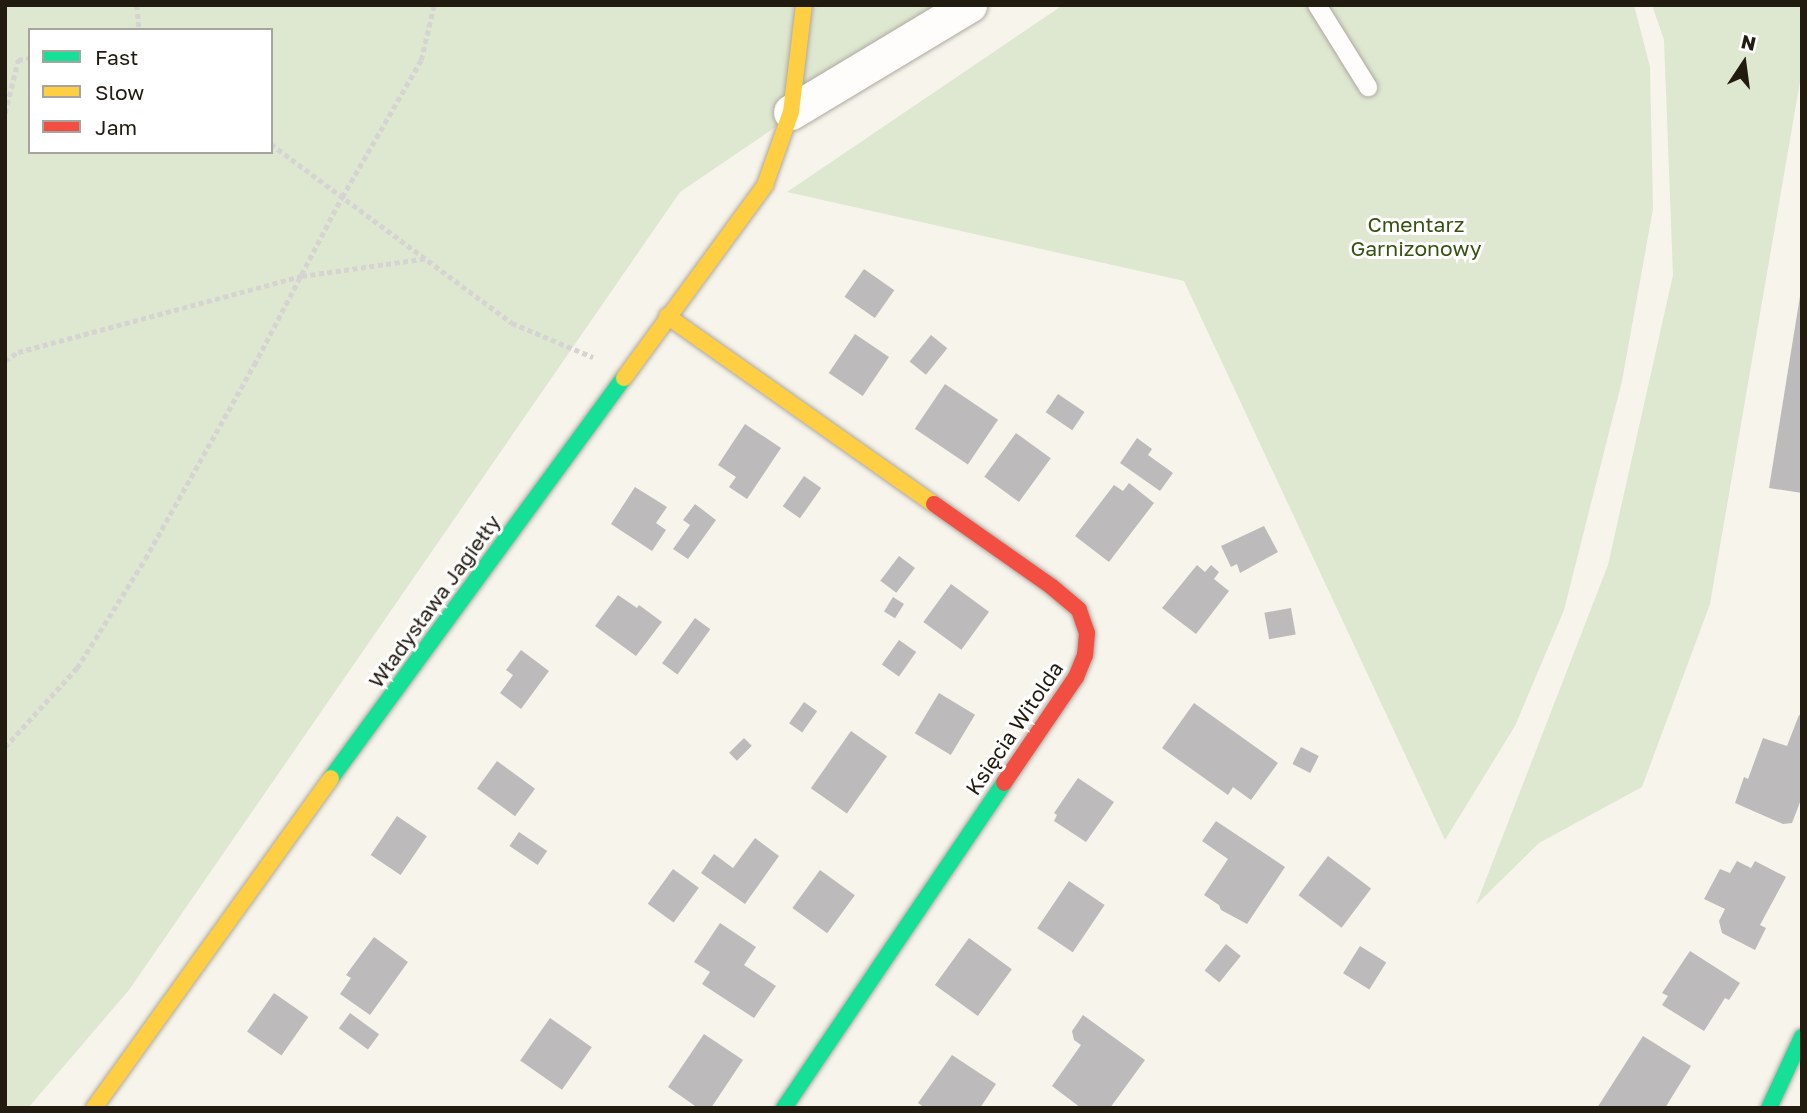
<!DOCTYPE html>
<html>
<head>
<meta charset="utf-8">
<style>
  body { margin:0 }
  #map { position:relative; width:1807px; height:1113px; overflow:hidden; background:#f7f4ec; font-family:"Golos Text",sans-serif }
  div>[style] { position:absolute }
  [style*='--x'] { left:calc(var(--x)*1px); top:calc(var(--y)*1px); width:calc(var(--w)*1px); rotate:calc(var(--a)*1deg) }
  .green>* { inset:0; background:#dee7d0 }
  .building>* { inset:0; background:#bdbabc; transform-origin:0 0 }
  .path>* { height:4.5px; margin-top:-2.25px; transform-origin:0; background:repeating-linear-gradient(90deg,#d5d4d2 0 5px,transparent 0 8.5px) }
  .roads { filter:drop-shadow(0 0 2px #ada89f) drop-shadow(0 0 2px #ada89f) }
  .lane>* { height:18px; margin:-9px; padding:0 9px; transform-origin:9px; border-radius:9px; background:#fefdfc }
  .street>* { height:35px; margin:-17.5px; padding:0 17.5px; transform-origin:17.5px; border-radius:17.5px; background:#fefdfc }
  .fast>* { height:16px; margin:-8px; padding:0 8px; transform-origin:8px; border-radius:8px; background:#16e098 }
  .slow>* { height:16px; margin:-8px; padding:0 8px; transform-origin:8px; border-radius:8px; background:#ffcf43 }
  .jam>* { height:16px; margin:-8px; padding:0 8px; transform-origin:8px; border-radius:8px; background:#f24e42 }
  span { translate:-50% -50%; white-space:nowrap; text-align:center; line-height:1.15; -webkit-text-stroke:6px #fff; paint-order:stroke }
  .park-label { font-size:21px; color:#345210 }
  .street-label { font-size:21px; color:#221c10 }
  .frame { position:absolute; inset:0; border:7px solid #221c10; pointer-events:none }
  .legend { position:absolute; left:28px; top:28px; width:245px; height:126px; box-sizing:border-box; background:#fff; border:2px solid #a7a49f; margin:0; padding:9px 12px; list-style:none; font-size:21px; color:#221c10 }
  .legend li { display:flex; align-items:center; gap:14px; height:35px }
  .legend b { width:35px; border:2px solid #a7a49f }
  .north { position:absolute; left:1709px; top:28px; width:70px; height:70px; -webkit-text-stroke:5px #fff; paint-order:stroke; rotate:13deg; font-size:19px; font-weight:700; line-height:28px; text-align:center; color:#221c10 }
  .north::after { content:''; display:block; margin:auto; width:24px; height:32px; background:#221c10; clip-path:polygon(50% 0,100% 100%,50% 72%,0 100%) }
</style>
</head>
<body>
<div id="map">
  <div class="green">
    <div style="clip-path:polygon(evenodd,5px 5px,955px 5px,680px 192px,129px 990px,28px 1108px,5px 1108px,5px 5px,30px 30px,271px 30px,271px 152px,30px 152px,30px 30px)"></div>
    <div style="clip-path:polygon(1063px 5px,1634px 5px,1650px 67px,1653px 209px,1622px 381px,1564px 610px,1515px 726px,1445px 840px,1184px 281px,787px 192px)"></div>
    <div style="clip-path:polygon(1652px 5px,1802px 5px,1802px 70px,1710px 604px,1642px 787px,1539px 843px,1476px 905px,1608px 565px,1673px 275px,1664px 40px)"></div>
  </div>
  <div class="building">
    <div style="left:864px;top:269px;width:37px;height:34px;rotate:35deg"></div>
    <div style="clip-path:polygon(1800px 296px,1802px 297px,1802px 493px,1769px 488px)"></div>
    <div style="left:855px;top:334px;width:41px;height:47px;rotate:34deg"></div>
    <div style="left:931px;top:335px;width:21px;height:34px;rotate:39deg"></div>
    <div style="left:945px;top:384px;width:64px;height:54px;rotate:34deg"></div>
    <div style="left:1058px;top:394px;width:32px;height:22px;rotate:34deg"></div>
    <div style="clip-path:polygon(745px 424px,781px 448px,747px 499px,729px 487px,736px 477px,718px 465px)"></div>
    <div style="left:1016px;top:433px;width:43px;height:54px;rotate:36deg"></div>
    <div style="clip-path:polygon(1137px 438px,1152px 449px,1148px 455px,1173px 473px,1160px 491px,1120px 463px)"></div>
    <div style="left:804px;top:476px;width:21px;height:37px;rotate:35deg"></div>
    <div style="clip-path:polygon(1129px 483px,1154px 503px,1109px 562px,1075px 536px,1114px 485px,1123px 491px)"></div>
    <div style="clip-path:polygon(635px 487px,667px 507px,656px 523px,666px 530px,652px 551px,611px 524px)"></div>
    <div style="clip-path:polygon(695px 504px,716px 520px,688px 559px,673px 549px,690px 525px,683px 520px)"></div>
    <div style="clip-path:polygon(1264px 526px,1278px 552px,1240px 573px,1237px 564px,1231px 567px,1221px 546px)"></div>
    <div style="left:899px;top:556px;width:20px;height:31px;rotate:37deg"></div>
    <div style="clip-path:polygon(1197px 565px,1205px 572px,1211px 565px,1219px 572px,1214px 579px,1229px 591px,1196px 634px,1162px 608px)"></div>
    <div style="left:951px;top:584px;width:47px;height:47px;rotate:36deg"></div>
    <div style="clip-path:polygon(618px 595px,637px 608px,639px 605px,662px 622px,636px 656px,595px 626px)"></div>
    <div style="left:893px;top:597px;width:13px;height:17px;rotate:32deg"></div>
    <div style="left:1291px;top:608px;width:27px;height:27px;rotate:80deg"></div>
    <div style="left:695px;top:618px;width:19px;height:56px;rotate:36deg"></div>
    <div style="left:899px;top:640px;width:21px;height:30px;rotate:35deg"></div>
    <div style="clip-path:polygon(521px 650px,549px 671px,521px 709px,500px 693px,513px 675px,506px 670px)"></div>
    <div style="left:939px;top:693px;width:42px;height:47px;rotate:31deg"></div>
    <div style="left:804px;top:702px;width:16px;height:26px;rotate:35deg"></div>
    <div style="clip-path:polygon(1194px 703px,1278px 763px,1251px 800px,1233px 787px,1228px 795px,1162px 748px)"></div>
    <div style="clip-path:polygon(1799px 715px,1802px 716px,1802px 797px,1792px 823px,1783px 824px,1735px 803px,1744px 777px,1748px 779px,1763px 738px,1787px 746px)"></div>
    <div style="left:851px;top:731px;width:44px;height:70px;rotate:35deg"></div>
    <div style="left:744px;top:738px;width:11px;height:21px;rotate:45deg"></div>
    <div style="left:1301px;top:747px;width:20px;height:19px;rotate:27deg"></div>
    <div style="left:497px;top:761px;width:47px;height:34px;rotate:36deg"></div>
    <div style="clip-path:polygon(1078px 778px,1114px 802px,1086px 842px,1054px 821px,1057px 815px,1054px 813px)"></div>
    <div style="left:397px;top:816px;width:36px;height:47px;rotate:34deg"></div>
    <div style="clip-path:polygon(1216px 821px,1285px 867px,1247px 924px,1221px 910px,1219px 905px,1204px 895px,1228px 859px,1202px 841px)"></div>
    <div style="left:519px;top:832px;width:34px;height:17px;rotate:34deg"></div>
    <div style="clip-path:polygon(755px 838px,779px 856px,745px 904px,701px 873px,714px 854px,733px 868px)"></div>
    <div style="left:1328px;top:856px;width:54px;height:49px;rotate:37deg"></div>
    <div style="clip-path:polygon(1737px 861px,1751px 868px,1755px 861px,1786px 877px,1760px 925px,1766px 928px,1755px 950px,1722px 933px,1719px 921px,1725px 909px,1704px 899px,1720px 869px,1730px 873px)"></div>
    <div style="left:673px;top:869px;width:32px;height:43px;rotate:36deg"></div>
    <div style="left:820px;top:870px;width:43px;height:47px;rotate:36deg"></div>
    <div style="left:1069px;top:881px;width:43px;height:57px;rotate:34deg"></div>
    <div style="clip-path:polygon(720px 923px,756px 947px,744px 965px,776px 986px,754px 1018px,702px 984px,710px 972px,694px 962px)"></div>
    <div style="clip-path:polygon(374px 937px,408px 962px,370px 1015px,340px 994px,351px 978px,346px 975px)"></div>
    <div style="left:969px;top:938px;width:53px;height:58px;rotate:36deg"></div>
    <div style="left:1226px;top:944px;width:19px;height:34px;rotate:39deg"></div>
    <div style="left:1360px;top:946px;width:31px;height:32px;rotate:32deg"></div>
    <div style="clip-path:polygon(1690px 951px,1740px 983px,1729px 1000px,1725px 998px,1704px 1031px,1662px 1005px,1668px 996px,1662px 993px)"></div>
    <div style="left:274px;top:993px;width:42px;height:47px;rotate:35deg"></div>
    <div style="left:350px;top:1013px;width:36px;height:19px;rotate:36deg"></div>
    <div style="clip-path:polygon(1083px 1015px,1145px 1060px,1110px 1108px,1081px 1108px,1052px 1086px,1081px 1045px,1074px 1040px,1072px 1031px)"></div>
    <div style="left:550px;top:1018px;width:51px;height:52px;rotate:35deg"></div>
    <div style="clip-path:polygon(704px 1034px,743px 1060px,711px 1108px,698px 1108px,668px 1087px)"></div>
    <div style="clip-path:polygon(1643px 1036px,1691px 1066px,1665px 1108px,1597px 1108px)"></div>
    <div style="clip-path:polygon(952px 1055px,996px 1084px,980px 1108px,925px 1108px,918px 1103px)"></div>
  </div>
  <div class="path">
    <div style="--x:137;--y:5;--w:25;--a:85"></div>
    <div style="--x:5;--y:113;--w:55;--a:-76.2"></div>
    <div style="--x:18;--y:60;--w:12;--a:-9"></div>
    <div style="--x:271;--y:144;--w:300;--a:36.6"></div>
    <div style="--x:512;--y:323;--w:88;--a:22.8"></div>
    <div style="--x:5;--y:361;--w:16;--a:-35"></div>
    <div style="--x:18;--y:352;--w:294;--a:-15"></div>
    <div style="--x:302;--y:276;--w:127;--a:-8.1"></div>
    <div style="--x:5;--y:747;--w:107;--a:-47.7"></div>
    <div style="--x:77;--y:668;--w:128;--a:-58"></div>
    <div style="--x:145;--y:559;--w:223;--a:-60.7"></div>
    <div style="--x:254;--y:365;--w:190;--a:-62.4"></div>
    <div style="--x:342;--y:197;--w:158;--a:-60"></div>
    <div style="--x:421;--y:60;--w:57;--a:-76.7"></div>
  </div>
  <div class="roads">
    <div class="lane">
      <div style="--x:1317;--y:5;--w:97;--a:58.1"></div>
    </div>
    <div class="street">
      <div style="--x:791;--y:112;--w:208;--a:-31"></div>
    </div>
    <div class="fast">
      <div style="--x:331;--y:778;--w:496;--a:-53.8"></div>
      <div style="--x:784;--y:1108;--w:392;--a:-55.9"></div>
      <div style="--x:1769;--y:1108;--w:78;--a:-65.1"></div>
    </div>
    <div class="slow">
      <div style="--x:667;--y:316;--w:327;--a:35.2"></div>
      <div style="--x:624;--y:378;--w:239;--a:-53.8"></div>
      <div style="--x:765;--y:185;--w:77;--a:-70.4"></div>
      <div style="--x:791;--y:112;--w:108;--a:-83.1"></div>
      <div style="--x:94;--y:1108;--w:406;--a:-54.3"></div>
    </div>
    <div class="jam">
      <div style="--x:934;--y:504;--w:144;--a:35.1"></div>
      <div style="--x:1052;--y:587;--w:35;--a:40"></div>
      <div style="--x:1079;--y:610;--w:24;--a:71"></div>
      <div style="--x:1087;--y:633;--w:22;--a:95"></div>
      <div style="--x:1085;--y:655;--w:24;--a:112"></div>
      <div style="--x:1076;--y:677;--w:128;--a:124.2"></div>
    </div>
  </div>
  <div class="park-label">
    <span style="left:1416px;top:236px">Cmentarz<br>Garnizonowy</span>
  </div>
  <div class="street-label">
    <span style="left:434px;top:601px;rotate:-54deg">Władysława Jagiełły</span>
    <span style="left:1014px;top:728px;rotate:-56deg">Księcia Witolda</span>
  </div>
  <div class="frame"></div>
  <ul class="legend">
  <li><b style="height:9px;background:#16e098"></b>Fast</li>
  <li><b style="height:9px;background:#ffcf43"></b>Slow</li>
  <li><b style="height:9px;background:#f24e42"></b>Jam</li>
  </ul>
  <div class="north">N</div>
</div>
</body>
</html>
